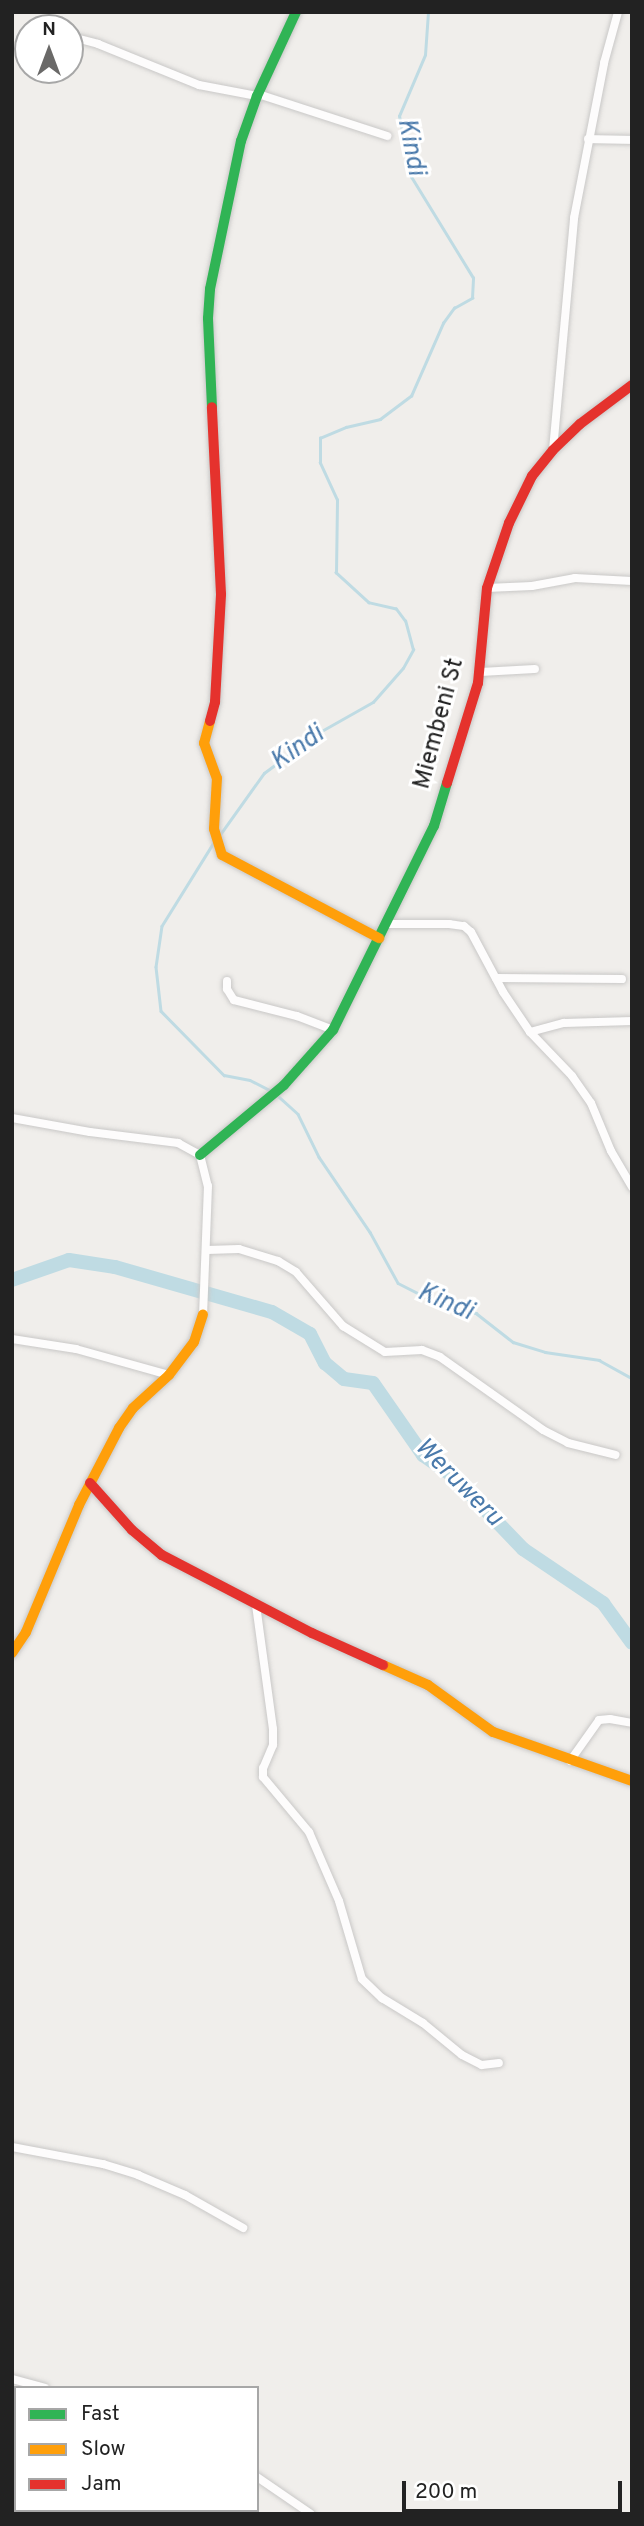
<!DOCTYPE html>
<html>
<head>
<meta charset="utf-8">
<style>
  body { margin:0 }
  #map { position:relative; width:644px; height:2526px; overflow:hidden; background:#f0eeeb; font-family:Overpass,sans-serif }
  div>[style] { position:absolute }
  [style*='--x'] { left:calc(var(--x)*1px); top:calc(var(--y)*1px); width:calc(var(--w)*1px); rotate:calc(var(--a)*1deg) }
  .stream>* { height:2.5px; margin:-1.25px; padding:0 1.25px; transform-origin:1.25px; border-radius:1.25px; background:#bfdbe3 }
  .river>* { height:14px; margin:-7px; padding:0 7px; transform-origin:7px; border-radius:7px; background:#bfdbe3 }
  .roads { filter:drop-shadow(0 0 2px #c9c8c7) drop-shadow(0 0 2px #c9c8c7) }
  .street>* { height:8px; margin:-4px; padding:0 4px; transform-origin:4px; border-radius:4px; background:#fdfcfc }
  .fast>* { height:10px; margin:-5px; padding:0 5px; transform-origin:5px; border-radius:5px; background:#30b455 }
  .slow>* { height:10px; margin:-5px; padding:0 5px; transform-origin:5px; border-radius:5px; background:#ff9f0a }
  .jam>* { height:10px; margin:-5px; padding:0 5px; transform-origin:5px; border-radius:5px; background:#e5322d }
  span { translate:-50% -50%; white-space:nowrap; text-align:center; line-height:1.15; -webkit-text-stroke:6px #fff; paint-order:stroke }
  .street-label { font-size:24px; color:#222 }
  .water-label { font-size:26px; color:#4a7aab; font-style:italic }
  .frame { position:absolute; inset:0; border:14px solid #222; pointer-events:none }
  .legend { position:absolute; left:14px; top:2386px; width:245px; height:126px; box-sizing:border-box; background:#fff; border:2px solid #a7a7a7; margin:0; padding:9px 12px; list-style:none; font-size:21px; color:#222 }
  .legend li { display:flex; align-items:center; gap:14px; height:35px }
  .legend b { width:35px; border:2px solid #a7a7a7 }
  .north { position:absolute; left:14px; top:14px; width:70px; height:70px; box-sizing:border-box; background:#fff; border:2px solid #a7a7a7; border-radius:50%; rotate:0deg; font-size:19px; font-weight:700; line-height:28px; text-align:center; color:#222 }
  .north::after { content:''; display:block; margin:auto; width:24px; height:32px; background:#6a6968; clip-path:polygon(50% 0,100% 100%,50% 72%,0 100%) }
  .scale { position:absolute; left:402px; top:2481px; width:220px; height:32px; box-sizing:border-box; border:4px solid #222; border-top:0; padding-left:9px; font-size:21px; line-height:24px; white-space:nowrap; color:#222; -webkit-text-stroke:5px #fff; paint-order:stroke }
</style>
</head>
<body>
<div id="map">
  <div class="stream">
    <div style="--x:219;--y:836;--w:77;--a:-54.5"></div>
    <div style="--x:264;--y:773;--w:67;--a:-36.5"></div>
    <div style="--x:318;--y:733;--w:63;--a:-29.4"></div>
    <div style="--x:373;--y:702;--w:45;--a:-48.6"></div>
    <div style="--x:403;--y:668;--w:21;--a:-61"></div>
    <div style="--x:413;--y:650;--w:30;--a:-105"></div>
    <div style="--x:405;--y:621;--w:15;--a:-127"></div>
    <div style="--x:396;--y:609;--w:28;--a:-167"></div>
    <div style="--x:369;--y:603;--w:45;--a:-137.7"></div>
    <div style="--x:336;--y:573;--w:73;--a:-89.2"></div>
    <div style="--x:337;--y:500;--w:41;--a:-114.7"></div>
    <div style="--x:320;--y:463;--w:25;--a:-90"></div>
    <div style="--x:320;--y:438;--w:28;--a:-23"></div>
    <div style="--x:346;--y:427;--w:35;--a:-13"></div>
    <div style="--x:380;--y:419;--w:39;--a:-37"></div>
    <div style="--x:411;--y:396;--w:80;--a:-66.3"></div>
    <div style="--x:443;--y:323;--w:19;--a:-54"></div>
    <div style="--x:454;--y:308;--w:21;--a:-29"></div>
    <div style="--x:472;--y:298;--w:20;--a:-87"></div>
    <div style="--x:473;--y:278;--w:119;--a:-121.5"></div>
    <div style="--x:411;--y:177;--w:62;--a:-101.1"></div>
    <div style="--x:399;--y:116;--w:66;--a:-66.9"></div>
    <div style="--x:425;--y:55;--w:43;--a:-86"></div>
    <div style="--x:215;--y:841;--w:100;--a:121.9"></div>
    <div style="--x:162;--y:926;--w:41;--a:98.3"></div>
    <div style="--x:156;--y:967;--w:44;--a:83.5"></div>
    <div style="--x:161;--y:1011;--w:90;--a:45.5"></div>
    <div style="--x:224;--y:1075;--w:26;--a:11"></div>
    <div style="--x:250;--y:1080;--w:25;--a:27"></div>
    <div style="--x:277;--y:1095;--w:28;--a:42"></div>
    <div style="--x:298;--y:1114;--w:48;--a:64"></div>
    <div style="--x:319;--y:1157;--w:91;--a:55.8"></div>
    <div style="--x:370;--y:1232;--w:58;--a:61.2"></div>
    <div style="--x:398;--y:1283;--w:39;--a:27"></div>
    <div style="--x:433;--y:1301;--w:45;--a:15.6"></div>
    <div style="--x:476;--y:1313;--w:47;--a:38.1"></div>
    <div style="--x:513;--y:1342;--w:34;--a:17"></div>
    <div style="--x:545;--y:1352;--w:55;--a:8.4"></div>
    <div style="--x:599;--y:1360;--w:38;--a:29"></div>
  </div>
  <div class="river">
    <div style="--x:12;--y:1280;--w:60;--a:-19.3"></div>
    <div style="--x:69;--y:1260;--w:47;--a:8.7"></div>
    <div style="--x:115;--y:1267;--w:163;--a:16"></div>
    <div style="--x:272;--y:1312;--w:44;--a:30.1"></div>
    <div style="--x:310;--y:1334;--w:33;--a:63"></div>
    <div style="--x:325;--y:1363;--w:25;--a:40"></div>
    <div style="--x:344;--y:1379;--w:29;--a:8"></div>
    <div style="--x:373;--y:1383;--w:88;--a:55.2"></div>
    <div style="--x:423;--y:1455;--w:38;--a:35"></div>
    <div style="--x:454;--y:1477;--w:100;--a:46.2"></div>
    <div style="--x:523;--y:1549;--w:97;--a:34"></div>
    <div style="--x:603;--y:1603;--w:49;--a:54.1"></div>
  </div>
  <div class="roads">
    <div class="street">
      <div style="--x:76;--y:38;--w:23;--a:15"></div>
      <div style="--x:98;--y:44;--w:109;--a:22.1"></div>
      <div style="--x:199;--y:85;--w:59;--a:10.7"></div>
      <div style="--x:258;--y:94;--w:136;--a:18"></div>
      <div style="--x:588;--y:139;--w:44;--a:1.3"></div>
      <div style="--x:553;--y:450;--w:233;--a:-84.8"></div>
      <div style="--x:574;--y:218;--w:158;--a:-79"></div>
      <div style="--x:604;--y:63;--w:53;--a:-74.6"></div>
      <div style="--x:487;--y:588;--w:45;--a:-2.5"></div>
      <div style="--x:532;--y:586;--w:44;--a:-10.5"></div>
      <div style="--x:575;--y:578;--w:57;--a:3"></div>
      <div style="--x:480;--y:672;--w:55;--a:-3.1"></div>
      <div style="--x:386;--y:924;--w:63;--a:0"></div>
      <div style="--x:449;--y:924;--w:15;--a:8"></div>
      <div style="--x:464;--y:926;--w:9;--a:41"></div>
      <div style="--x:471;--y:932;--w:68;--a:61.9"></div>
      <div style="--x:503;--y:992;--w:48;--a:56"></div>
      <div style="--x:530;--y:1032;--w:61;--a:46.3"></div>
      <div style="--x:572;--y:1076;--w:33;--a:55"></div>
      <div style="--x:591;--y:1103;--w:52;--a:67.4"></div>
      <div style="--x:611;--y:1151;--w:42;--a:59.7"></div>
      <div style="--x:496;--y:978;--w:126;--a:0.5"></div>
      <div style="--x:227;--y:981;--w:8;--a:90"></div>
      <div style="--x:227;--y:989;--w:13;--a:58"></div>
      <div style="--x:234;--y:1000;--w:65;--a:14.3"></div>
      <div style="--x:297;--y:1016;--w:39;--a:21"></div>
      <div style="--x:530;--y:1032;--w:35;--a:-15"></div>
      <div style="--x:564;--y:1023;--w:68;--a:-1.7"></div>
      <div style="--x:12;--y:1118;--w:79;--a:10.2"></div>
      <div style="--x:90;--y:1132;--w:89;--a:7.1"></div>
      <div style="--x:178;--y:1143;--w:25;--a:29"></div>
      <div style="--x:200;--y:1155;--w:32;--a:76"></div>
      <div style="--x:208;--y:1186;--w:128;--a:92.2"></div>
      <div style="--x:207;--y:1250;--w:32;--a:-2"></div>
      <div style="--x:239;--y:1249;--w:41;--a:17.1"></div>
      <div style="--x:278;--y:1261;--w:21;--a:31"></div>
      <div style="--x:296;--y:1272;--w:72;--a:49"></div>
      <div style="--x:343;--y:1326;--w:49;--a:31.8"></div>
      <div style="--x:385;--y:1352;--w:37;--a:-3"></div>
      <div style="--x:422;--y:1350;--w:19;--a:21"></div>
      <div style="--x:440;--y:1357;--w:126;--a:35.3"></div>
      <div style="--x:543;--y:1430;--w:28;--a:27"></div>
      <div style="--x:568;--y:1443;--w:49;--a:14"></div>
      <div style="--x:12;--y:1339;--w:65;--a:8.9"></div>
      <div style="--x:76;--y:1349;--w:97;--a:15.6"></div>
      <div style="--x:256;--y:1605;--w:125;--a:82.2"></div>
      <div style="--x:273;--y:1729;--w:16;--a:90"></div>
      <div style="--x:273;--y:1745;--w:25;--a:113"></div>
      <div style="--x:263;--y:1768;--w:9;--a:90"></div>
      <div style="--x:263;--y:1777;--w:72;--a:50.1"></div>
      <div style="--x:309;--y:1832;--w:75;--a:66.5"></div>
      <div style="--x:339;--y:1901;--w:81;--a:73.6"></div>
      <div style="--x:362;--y:1979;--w:28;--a:44"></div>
      <div style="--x:382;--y:1998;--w:48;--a:31.4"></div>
      <div style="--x:423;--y:2023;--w:50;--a:39.4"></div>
      <div style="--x:462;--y:2055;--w:22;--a:27"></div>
      <div style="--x:482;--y:2065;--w:17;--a:-7"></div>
      <div style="--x:570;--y:1761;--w:50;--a:-54.7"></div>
      <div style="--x:599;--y:1720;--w:11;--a:-5"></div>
      <div style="--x:610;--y:1719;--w:22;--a:10"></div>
      <div style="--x:12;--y:2147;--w:93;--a:10.6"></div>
      <div style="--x:103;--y:2164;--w:37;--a:17"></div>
      <div style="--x:138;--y:2175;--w:51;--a:23.1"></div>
      <div style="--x:185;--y:2195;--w:67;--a:29.6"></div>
      <div style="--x:12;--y:2379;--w:34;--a:15"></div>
      <div style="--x:257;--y:2477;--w:65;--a:34.4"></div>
      <div style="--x:226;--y:2514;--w:4;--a:-76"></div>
    </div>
    <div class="fast">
      <div style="--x:212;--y:407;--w:89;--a:-92.6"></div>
      <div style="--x:208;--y:318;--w:29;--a:-86"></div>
      <div style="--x:210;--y:289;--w:151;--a:-78.2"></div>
      <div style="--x:241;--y:141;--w:48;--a:-70.4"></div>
      <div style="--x:257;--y:96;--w:93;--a:-65.1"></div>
      <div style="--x:200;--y:1155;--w:109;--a:-39.8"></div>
      <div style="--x:284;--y:1085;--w:74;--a:-48.3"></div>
      <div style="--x:333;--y:1030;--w:228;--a:-63.7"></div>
      <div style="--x:434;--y:826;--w:45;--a:-73.2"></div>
    </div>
    <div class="slow">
      <div style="--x:210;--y:721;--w:23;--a:105"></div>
      <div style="--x:204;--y:743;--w:37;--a:70"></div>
      <div style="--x:217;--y:778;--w:51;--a:93.4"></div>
      <div style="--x:214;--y:829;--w:27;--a:73"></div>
      <div style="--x:222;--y:855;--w:178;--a:27.9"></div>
      <div style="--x:12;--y:1653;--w:25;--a:-56"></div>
      <div style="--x:26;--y:1632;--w:138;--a:-67.3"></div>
      <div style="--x:79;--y:1505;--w:87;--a:-62.5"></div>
      <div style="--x:119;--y:1428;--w:24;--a:-55"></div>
      <div style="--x:133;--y:1408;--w:49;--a:-42.5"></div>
      <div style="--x:169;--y:1375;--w:41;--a:-52.9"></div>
      <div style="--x:194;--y:1342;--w:29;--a:-72"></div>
      <div style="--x:383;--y:1665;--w:49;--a:24"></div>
      <div style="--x:428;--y:1685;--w:80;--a:35.9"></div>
      <div style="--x:493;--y:1732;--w:147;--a:19.4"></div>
    </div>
    <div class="jam">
      <div style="--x:210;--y:721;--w:20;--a:-75"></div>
      <div style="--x:215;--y:702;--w:108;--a:-86.8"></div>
      <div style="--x:221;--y:594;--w:187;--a:-92.8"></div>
      <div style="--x:447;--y:783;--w:105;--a:-72.8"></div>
      <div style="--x:478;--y:683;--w:95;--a:-84.6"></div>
      <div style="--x:487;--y:588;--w:69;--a:-71.3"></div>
      <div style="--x:509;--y:523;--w:52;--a:-63.9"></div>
      <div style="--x:532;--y:476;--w:33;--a:-51"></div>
      <div style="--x:553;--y:450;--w:37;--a:-44"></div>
      <div style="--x:580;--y:424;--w:65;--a:-36.9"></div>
      <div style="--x:90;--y:1483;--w:63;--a:48.2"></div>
      <div style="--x:132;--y:1530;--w:39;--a:40"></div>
      <div style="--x:162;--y:1555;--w:169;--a:27.5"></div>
      <div style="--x:312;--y:1633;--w:78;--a:24.3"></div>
    </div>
  </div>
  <div class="street-label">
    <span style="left:440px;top:724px;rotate:-75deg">Miembeni St</span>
  </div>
  <div class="water-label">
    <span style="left:410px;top:147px;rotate:79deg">Kindi</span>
    <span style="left:298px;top:749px;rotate:-35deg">Kindi</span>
    <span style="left:445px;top:1303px;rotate:23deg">Kindi</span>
    <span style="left:458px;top:1483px;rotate:45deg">Weruweru</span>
  </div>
  <div class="frame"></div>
  <ul class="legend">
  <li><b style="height:9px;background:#30b455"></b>Fast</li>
  <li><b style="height:9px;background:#ff9f0a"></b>Slow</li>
  <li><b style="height:9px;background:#e5322d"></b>Jam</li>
  </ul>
  <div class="north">N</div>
  <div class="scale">200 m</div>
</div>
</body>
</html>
